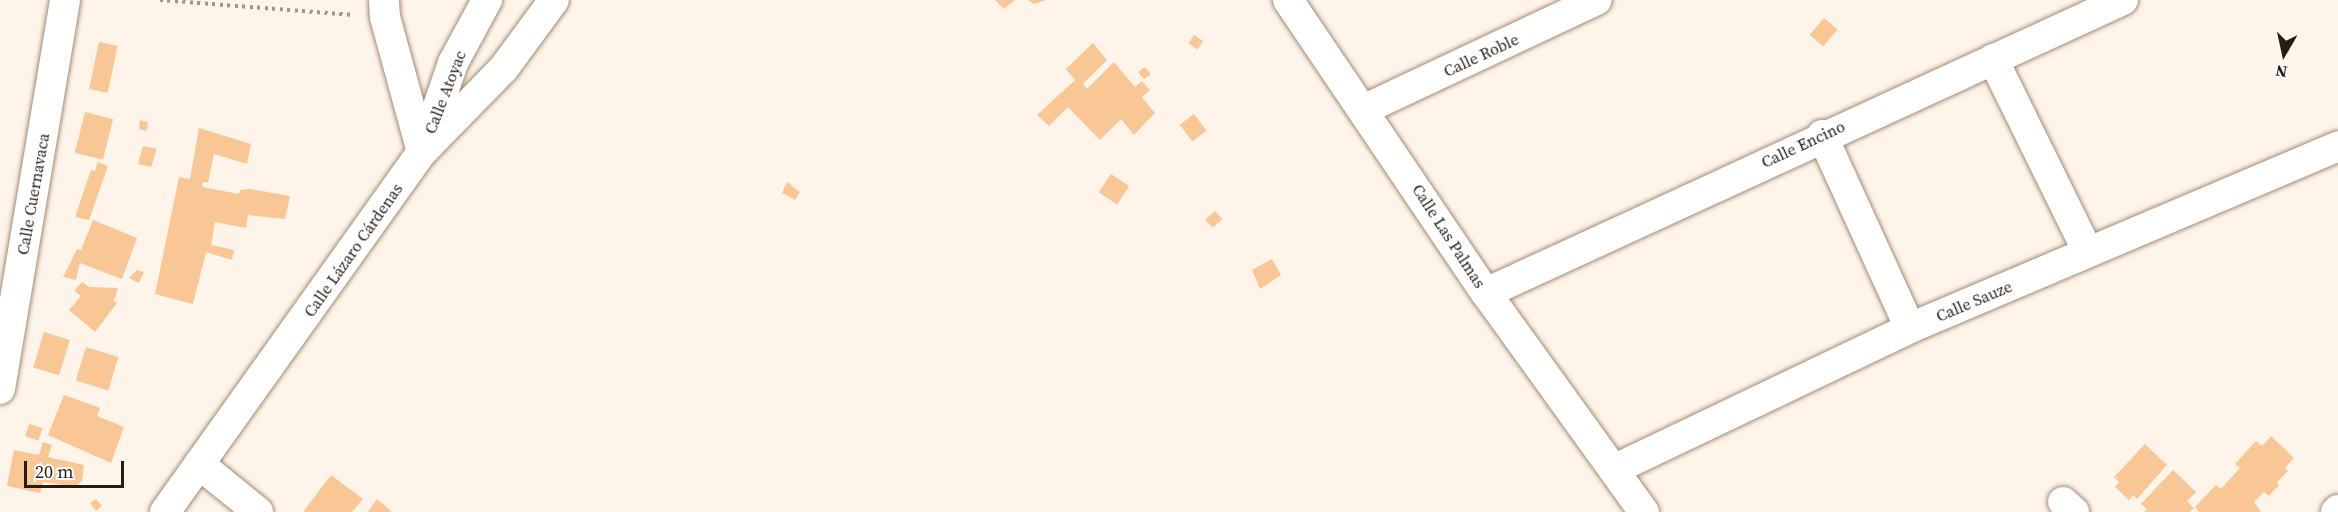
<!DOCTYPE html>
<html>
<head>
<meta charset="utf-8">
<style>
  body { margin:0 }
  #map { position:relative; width:2338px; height:512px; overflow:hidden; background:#fff4ea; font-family:"Source Serif 4",serif }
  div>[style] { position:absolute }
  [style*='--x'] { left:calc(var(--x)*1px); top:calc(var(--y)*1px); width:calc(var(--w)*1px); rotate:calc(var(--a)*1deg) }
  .building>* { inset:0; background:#f9c695; transform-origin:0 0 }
  .path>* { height:4px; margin-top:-2px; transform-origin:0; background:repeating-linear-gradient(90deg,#a1968d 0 3px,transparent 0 7.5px) }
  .roads { filter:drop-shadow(0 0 2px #a38b74) drop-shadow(0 0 2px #a38b74) }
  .minor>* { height:30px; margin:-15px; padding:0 15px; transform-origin:15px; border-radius:15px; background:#fff }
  span { translate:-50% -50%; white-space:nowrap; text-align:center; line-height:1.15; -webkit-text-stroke:4.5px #fff; paint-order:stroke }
  .street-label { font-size:16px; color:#261c13 }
  .north { position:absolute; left:2254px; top:24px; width:60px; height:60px; -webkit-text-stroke:4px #fff; paint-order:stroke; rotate:189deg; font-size:16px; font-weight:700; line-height:24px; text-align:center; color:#261c13 }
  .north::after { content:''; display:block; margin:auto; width:21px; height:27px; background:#261c13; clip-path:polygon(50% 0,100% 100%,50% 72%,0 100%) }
  .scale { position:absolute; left:24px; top:461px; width:100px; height:27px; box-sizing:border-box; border:3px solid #261c13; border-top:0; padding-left:8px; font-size:18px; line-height:21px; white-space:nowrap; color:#261c13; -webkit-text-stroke:4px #fff; paint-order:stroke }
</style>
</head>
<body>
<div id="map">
  <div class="building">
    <div style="clip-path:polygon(995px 0,1015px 0,1004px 9px)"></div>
    <div style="clip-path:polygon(1028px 0,1046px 0,1034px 4px)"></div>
    <div style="left:1824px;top:18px;width:18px;height:22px;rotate:41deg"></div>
    <div style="left:1194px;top:35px;width:11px;height:10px;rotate:34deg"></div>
    <div style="left:99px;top:42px;width:19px;height:48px;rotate:12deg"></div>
    <div style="clip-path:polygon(1093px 43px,1107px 60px,1083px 84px,1087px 89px,1114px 62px,1135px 87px,1142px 81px,1150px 90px,1142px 97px,1155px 113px,1134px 135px,1121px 119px,1100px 140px,1068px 107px,1049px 126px,1037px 115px,1075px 80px,1066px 69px)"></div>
    <div style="clip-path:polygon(1145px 67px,1151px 74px,1144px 79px,1138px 72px)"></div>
    <div style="left:85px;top:112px;width:29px;height:42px;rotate:14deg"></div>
    <div style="left:1194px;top:114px;width:21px;height:18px;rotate:53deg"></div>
    <div style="clip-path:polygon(140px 120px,148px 122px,147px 131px,139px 129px)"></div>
    <div style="clip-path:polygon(199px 128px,251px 144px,247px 164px,214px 154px,208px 183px,203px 182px,202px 187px,239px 194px,240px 190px,250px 189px,290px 196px,285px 219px,248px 215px,246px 228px,215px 222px,211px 245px,234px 250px,232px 260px,206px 252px,193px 304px,155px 294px,179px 177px,190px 179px)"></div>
    <div style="clip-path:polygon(143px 146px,157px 149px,151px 167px,138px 164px)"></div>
    <div style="clip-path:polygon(98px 162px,108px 166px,89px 220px,75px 217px,91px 170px,95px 171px)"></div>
    <div style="left:1111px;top:174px;width:22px;height:22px;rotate:34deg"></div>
    <div style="clip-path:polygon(787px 182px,800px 192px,795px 200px,782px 193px)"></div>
    <div style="left:1215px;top:211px;width:11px;height:13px;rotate:49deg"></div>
    <div style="clip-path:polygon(93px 220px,137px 238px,122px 279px,80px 263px,76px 280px,63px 277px,77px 249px,81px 250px)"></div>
    <div style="clip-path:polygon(1272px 259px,1281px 275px,1260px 289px,1252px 270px)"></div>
    <div style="clip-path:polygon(137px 270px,144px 272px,139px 283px,129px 278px)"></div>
    <div style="clip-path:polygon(82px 282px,89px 287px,118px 288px,114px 301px,117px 303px,95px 332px,69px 310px,81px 296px,74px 291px)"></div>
    <div style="left:44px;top:332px;width:27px;height:37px;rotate:17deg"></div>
    <div style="left:86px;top:347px;width:34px;height:35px;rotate:17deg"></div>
    <div style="clip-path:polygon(64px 395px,100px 408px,97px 416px,124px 427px,111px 463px,48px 435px)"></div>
    <div style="left:29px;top:424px;width:14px;height:13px;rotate:17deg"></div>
    <div style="clip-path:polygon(2271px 436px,2294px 458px,2285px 468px,2288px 471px,2277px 482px,2279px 485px,2269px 496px,2264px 492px,2254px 502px,2261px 512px,2199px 512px,2195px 507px,2216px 485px,2221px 489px,2240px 468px,2235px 464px,2256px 441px,2262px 446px)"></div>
    <div style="clip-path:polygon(43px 442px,52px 445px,48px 457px,84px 465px,82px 481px,75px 487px,43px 482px,40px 493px,7px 486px,14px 450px,39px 455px)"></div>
    <div style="clip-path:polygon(2145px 444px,2167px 465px,2137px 499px,2133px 495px,2129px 500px,2115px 487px,2119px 482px,2114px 477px)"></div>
    <div style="clip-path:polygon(2173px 470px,2196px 492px,2187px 501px,2194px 508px,2190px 512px,2144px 512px,2147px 509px,2141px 504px)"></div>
    <div style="clip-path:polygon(331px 475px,363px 499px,352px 512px,303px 512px)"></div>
    <div style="clip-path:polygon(96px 499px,102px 506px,96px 511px,90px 503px)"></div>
    <div style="clip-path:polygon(377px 499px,392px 512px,368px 512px)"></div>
  </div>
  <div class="path">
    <div style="--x:160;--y:0;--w:194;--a:4.4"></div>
  </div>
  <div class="roads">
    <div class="minor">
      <div style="--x:384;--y:0;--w:17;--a:87"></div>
      <div style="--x:385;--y:17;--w:140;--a:74.7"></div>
      <div style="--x:1288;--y:0;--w:354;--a:56"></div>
      <div style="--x:1486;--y:293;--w:270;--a:54.2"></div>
      <div style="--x:1993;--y:59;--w:215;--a:63.8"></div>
      <div style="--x:1365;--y:109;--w:256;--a:-25.2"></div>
      <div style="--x:1822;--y:135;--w:212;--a:65.5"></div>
      <div style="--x:425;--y:144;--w:86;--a:-70.9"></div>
      <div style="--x:453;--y:63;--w:72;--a:-61.6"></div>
      <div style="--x:1486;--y:293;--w:701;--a:-24.7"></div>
      <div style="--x:0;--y:389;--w:394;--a:-80.5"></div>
      <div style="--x:199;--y:464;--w:76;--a:39.1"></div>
      <div style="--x:1615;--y:469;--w:327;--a:-25.5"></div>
      <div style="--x:1910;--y:328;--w:465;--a:-23"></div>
      <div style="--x:2063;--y:502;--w:15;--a:42"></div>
      <div style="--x:165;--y:512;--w:442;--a:-54.5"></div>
      <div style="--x:422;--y:152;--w:117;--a:-45.7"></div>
      <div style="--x:504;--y:68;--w:84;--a:-53.7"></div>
      <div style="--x:2336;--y:512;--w:3;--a:-45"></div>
    </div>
  </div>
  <div class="street-label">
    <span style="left:1481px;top:55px;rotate:-25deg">Calle Roble</span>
    <span style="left:445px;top:92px;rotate:-69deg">Calle Atoyac</span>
    <span style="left:1803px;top:144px;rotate:-25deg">Calle Encino</span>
    <span style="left:33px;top:194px;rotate:-80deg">Calle Cuernavaca</span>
    <span style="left:1449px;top:236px;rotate:57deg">Calle Las Palmas</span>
    <span style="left:353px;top:250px;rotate:-55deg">Calle Lázaro Cárdenas</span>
    <span style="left:1974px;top:301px;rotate:-23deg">Calle Sauze</span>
  </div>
  <div class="north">N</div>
  <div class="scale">20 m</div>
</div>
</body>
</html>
